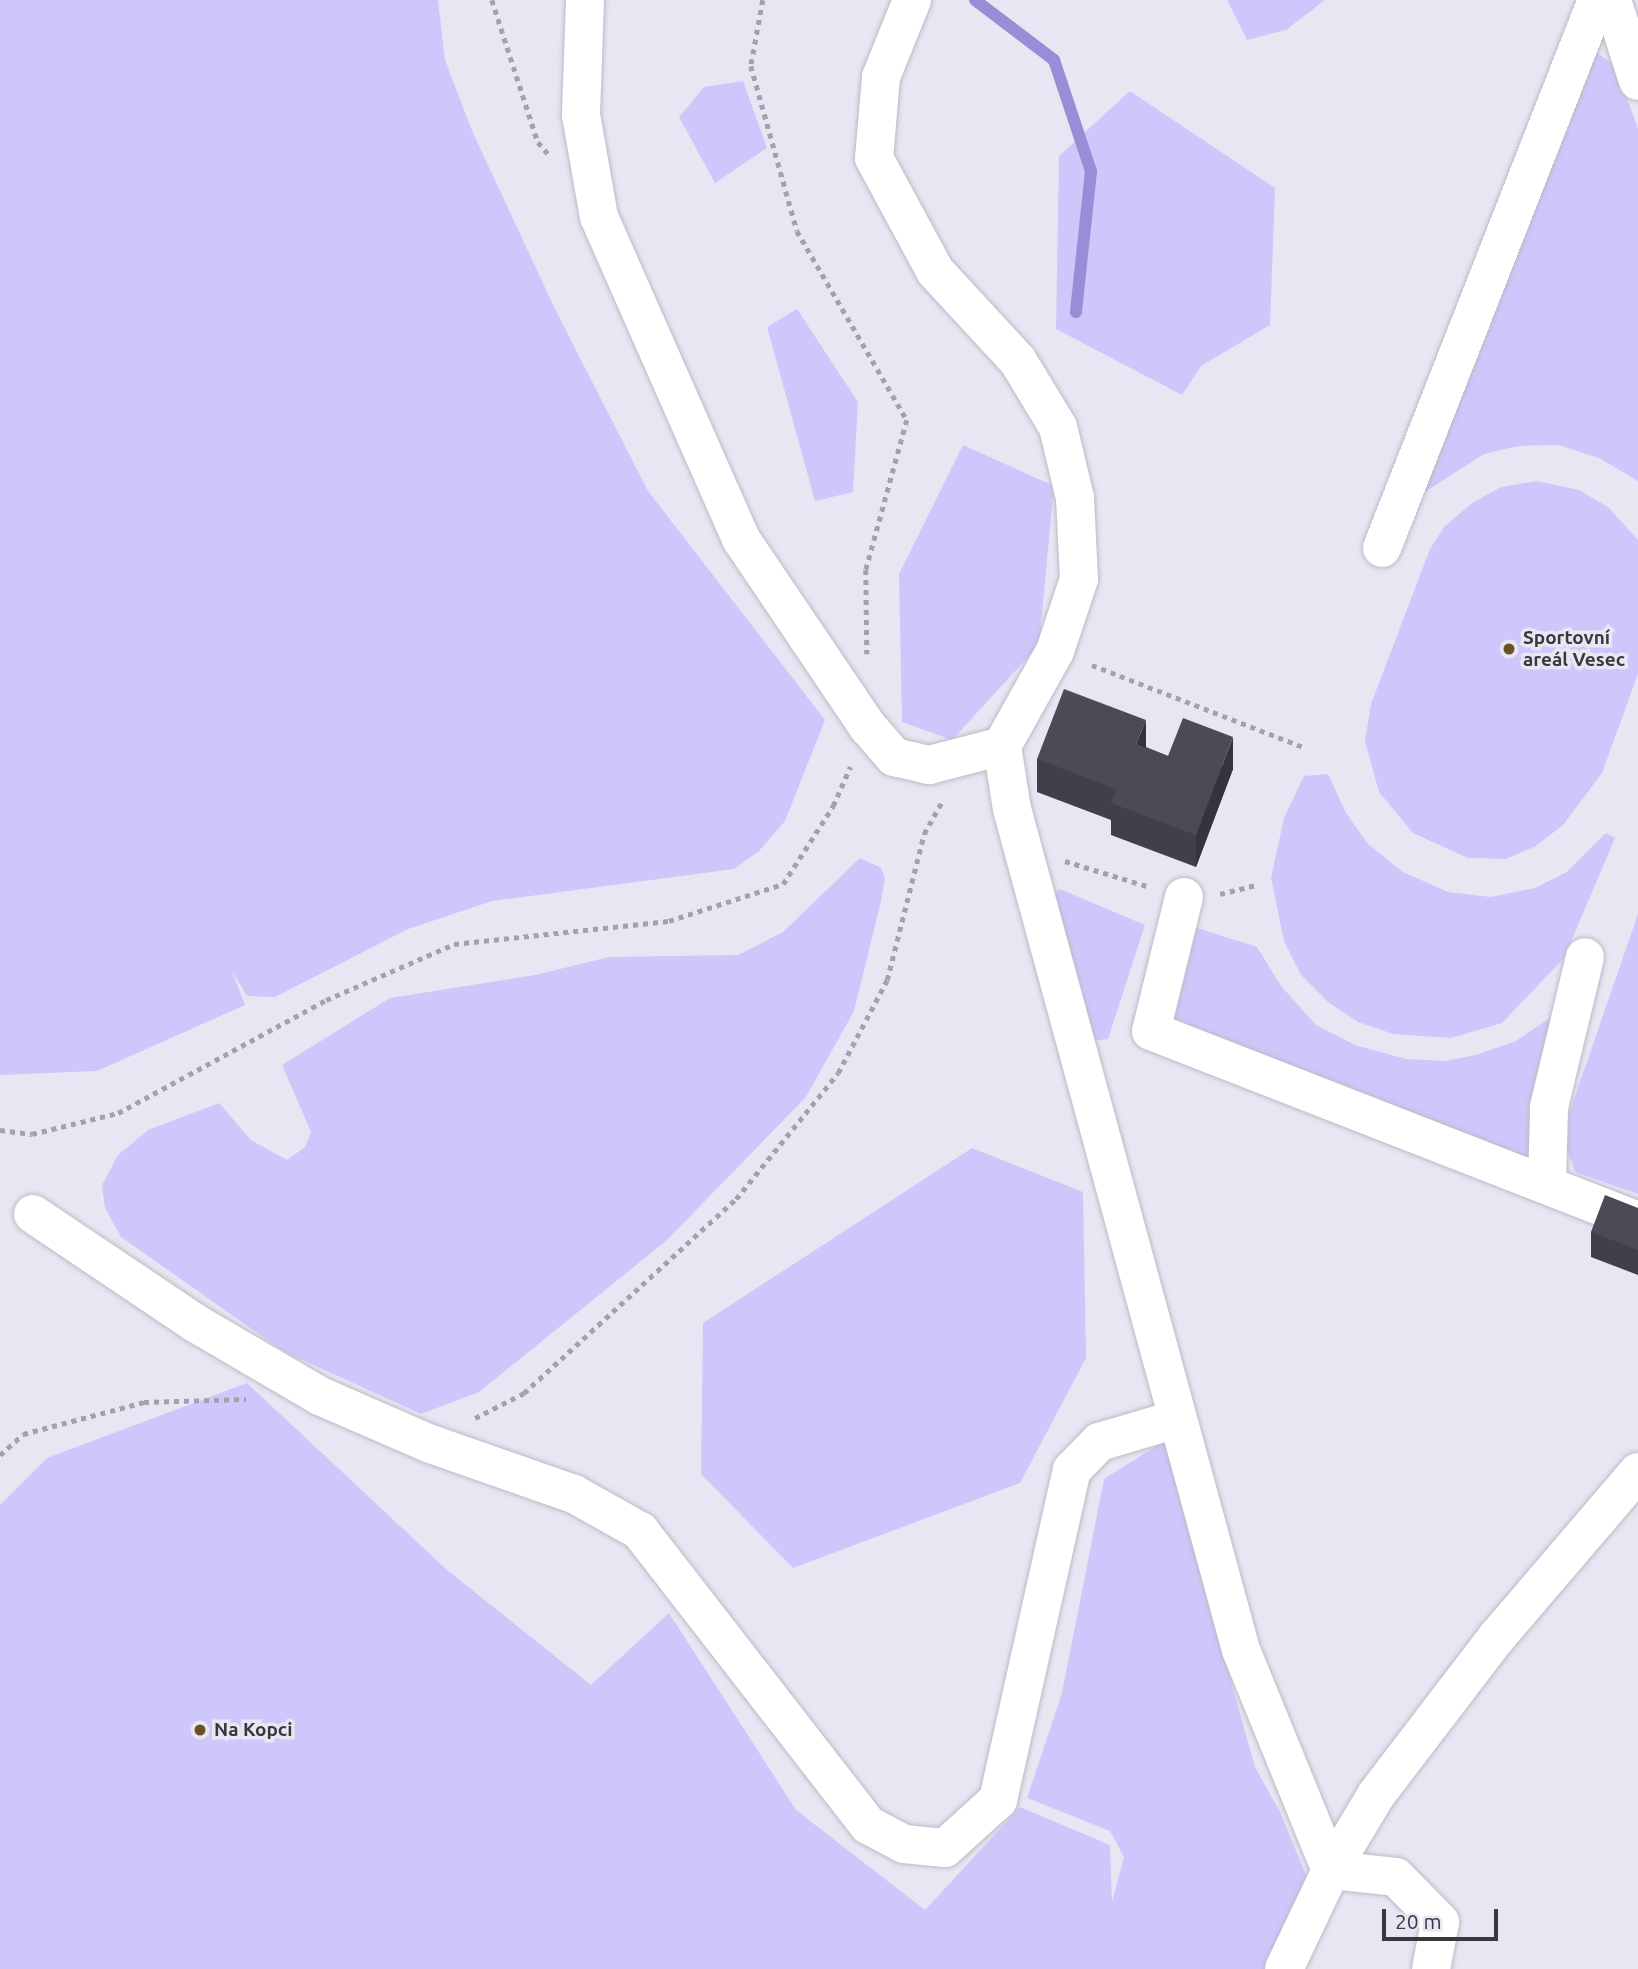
<!DOCTYPE html>
<html>
<head>
<meta charset="utf-8">
<style>
  body { margin:0 }
  #map { position:relative; width:1638px; height:1969px; overflow:hidden; background:#e8e6f3; font-family:Ubuntu,sans-serif }
  div>[style] { position:absolute }
  [style*='--x'] { left:calc(var(--x)*1px); top:calc(var(--y)*1px); width:calc(var(--w)*1px); rotate:calc(var(--a)*1deg) }
  .green>* { inset:0; background:#cfc7fb }
  .stream>* { height:12px; margin:-6px; padding:0 6px; transform-origin:6px; border-radius:6px; background:#9a8cd7 }
  .path>* { height:4.5px; margin-top:-2.25px; transform-origin:0; background:repeating-linear-gradient(90deg,#a3a1ab 0 5px,transparent 0 10px) }
  .roads { filter:drop-shadow(0 0 2px #bcbac7) drop-shadow(0 0 2px #bcbac7) }
  .street>* { height:38px; margin:-19px; padding:0 19px; transform-origin:19px; border-radius:19px; background:#fff }
  .wall>* { inset:0; background:#414049 }
  .shaded-wall>* { inset:0; background:#35343c }
  .building>* { inset:0; background:#4c4a55 }
  .dots>* { width:19px; height:19px; translate:-50% -50%; box-sizing:border-box; border:4px solid #e8e6f3; border-radius:50% }
  span { translate:-50% -50%; white-space:nowrap; text-align:center; line-height:1.15; -webkit-text-stroke:7px #e8e6f3; paint-order:stroke }
  .poi-label { font-size:19px; color:#39383d; font-weight:700 }
  .left { translate:0 -50%; text-align:left }
  .scale { position:absolute; left:1382px; top:1909px; width:116px; height:32px; box-sizing:border-box; border:4px solid #39383d; border-top:0; padding-left:9px; font-size:21px; line-height:24px; white-space:nowrap; color:#39383d; -webkit-text-stroke:5px #e8e6f3; paint-order:stroke }
</style>
</head>
<body>
<div id="map">
  <div class="green">
    <div style="clip-path:polygon(0 0,438px 0,445px 60px,473px 133px,556px 311px,648px 491px,825px 720px,785px 821px,759px 851px,734px 869px,492px 901px,408px 929px,275px 997px,247px 996px,232px 971px,245px 1005px,97px 1071px,0 1075px)"></div>
    <div style="clip-path:polygon(1227px 0,1325px 0,1286px 30px,1247px 40px)"></div>
    <div style="clip-path:polygon(1592px 50px,1614px 64px,1638px 128px,1638px 481px,1599px 458px,1558px 445px,1518px 446px,1484px 454px,1423px 493px)"></div>
    <div style="clip-path:polygon(743px 81px,767px 148px,715px 183px,679px 117px,704px 87px)"></div>
    <div style="clip-path:polygon(1130px 91px,1275px 188px,1270px 325px,1201px 366px,1182px 395px,1056px 329px,1059px 156px)"></div>
    <div style="clip-path:polygon(797px 309px,858px 402px,853px 492px,815px 501px,767px 327px)"></div>
    <div style="clip-path:polygon(963px 445px,1054px 486px,1039px 645px,952px 740px,902px 722px,899px 574px)"></div>
    <div style="clip-path:polygon(1537px 481px,1579px 490px,1608px 507px,1638px 540px,1638px 674px,1602px 773px,1563px 825px,1536px 846px,1506px 859px,1468px 858px,1413px 833px,1379px 792px,1365px 741px,1371px 704px,1430px 549px,1444px 527px,1472px 503px,1501px 487px)"></div>
    <div style="clip-path:polygon(1328px 774px,1346px 813px,1368px 844px,1403px 872px,1448px 892px,1491px 897px,1535px 888px,1567px 872px,1606px 833px,1615px 838px,1564px 958px,1502px 1023px,1451px 1038px,1393px 1034px,1358px 1022px,1328px 1002px,1301px 975px,1284px 941px,1271px 878px,1284px 818px,1304px 776px)"></div>
    <div style="clip-path:polygon(860px 858px,881px 868px,885px 878px,881px 901px,854px 1011px,806px 1097px,666px 1241px,479px 1392px,421px 1414px,283px 1351px,121px 1237px,105px 1208px,102px 1185px,118px 1155px,148px 1130px,219px 1103px,251px 1140px,287px 1160px,305px 1147px,311px 1132px,282px 1065px,390px 998px,535px 975px,609px 957px,738px 955px,783px 932px)"></div>
    <div style="clip-path:polygon(1060px 889px,1145px 925px,1108px 1039px,1079px 1042px,1050px 897px)"></div>
    <div style="clip-path:polygon(1638px 914px,1638px 1194px,1575px 1172px,1562px 1134px)"></div>
    <div style="clip-path:polygon(1191px 926px,1257px 947px,1281px 986px,1316px 1025px,1355px 1045px,1406px 1059px,1445px 1061px,1476px 1055px,1516px 1041px,1559px 1012px,1532px 1159px,1166px 1016px)"></div>
    <div style="clip-path:polygon(972px 1148px,1083px 1192px,1086px 1358px,1020px 1483px,793px 1568px,701px 1474px,703px 1323px)"></div>
    <div style="clip-path:polygon(247px 1383px,447px 1570px,591px 1685px,669px 1613px,796px 1810px,925px 1910px,1020px 1807px,1110px 1845px,1112px 1902px,1124px 1857px,1110px 1831px,1027px 1798px,1062px 1693px,1104px 1479px,1164px 1441px,1255px 1767px,1280px 1812px,1308px 1880px,1266px 1969px,0 1969px,0 1505px,47px 1458px)"></div>
  </div>
  <div class="stream">
    <div style="--x:975;--y:0;--w:99;--a:37.2"></div>
    <div style="--x:1054;--y:60;--w:117;--a:71.6"></div>
    <div style="--x:1091;--y:171;--w:142;--a:96.1"></div>
  </div>
  <div class="path">
    <div style="--x:492;--y:0;--w:149;--a:72.1"></div>
    <div style="--x:538;--y:142;--w:16;--a:50"></div>
    <div style="--x:763;--y:0;--w:67;--a:100.3"></div>
    <div style="--x:751;--y:66;--w:171;--a:74.4"></div>
    <div style="--x:797;--y:231;--w:219;--a:59.8"></div>
    <div style="--x:907;--y:420;--w:156;--a:105.3"></div>
    <div style="--x:866;--y:570;--w:84;--a:89.3"></div>
    <div style="--x:1092;--y:665;--w:226;--a:21.2"></div>
    <div style="--x:1065;--y:861;--w:86;--a:17"></div>
    <div style="--x:1220;--y:894;--w:38;--a:-14"></div>
    <div style="--x:0;--y:1130;--w:32;--a:7"></div>
    <div style="--x:32;--y:1134;--w:89;--a:-13.7"></div>
    <div style="--x:118;--y:1113;--w:237;--a:-28.5"></div>
    <div style="--x:326;--y:1000;--w:140;--a:-23.6"></div>
    <div style="--x:454;--y:944;--w:216;--a:-6.1"></div>
    <div style="--x:669;--y:921;--w:120;--a:-18"></div>
    <div style="--x:783;--y:884;--w:93;--a:-57.3"></div>
    <div style="--x:833;--y:806;--w:43;--a:-66.4"></div>
    <div style="--x:475;--y:1418;--w:55;--a:-27"></div>
    <div style="--x:524;--y:1393;--w:287;--a:-42.5"></div>
    <div style="--x:736;--y:1199;--w:162;--a:-51"></div>
    <div style="--x:838;--y:1073;--w:105;--a:-62.2"></div>
    <div style="--x:887;--y:980;--w:151;--a:-75.8"></div>
    <div style="--x:924;--y:834;--w:35;--a:-61"></div>
    <div style="--x:0;--y:1455;--w:31;--a:-42"></div>
    <div style="--x:23;--y:1434;--w:125;--a:-14.8"></div>
    <div style="--x:144;--y:1402;--w:102;--a:-1.7"></div>
  </div>
  <div class="roads">
    <div class="street">
      <div style="--x:585;--y:0;--w:115;--a:92"></div>
      <div style="--x:581;--y:115;--w:104;--a:80"></div>
      <div style="--x:599;--y:217;--w:352;--a:66.2"></div>
      <div style="--x:741;--y:539;--w:227;--a:56"></div>
      <div style="--x:868;--y:727;--w:40;--a:49"></div>
      <div style="--x:894;--y:757;--w:36;--a:13"></div>
      <div style="--x:929;--y:765;--w:75;--a:-14.6"></div>
      <div style="--x:912;--y:0;--w:83;--a:111.9"></div>
      <div style="--x:881;--y:77;--w:81;--a:94.9"></div>
      <div style="--x:874;--y:158;--w:128;--a:61.6"></div>
      <div style="--x:935;--y:271;--w:122;--a:47.3"></div>
      <div style="--x:1018;--y:361;--w:77;--a:58.8"></div>
      <div style="--x:1058;--y:427;--w:73;--a:76.5"></div>
      <div style="--x:1075;--y:498;--w:81;--a:87.2"></div>
      <div style="--x:1079;--y:579;--w:76;--a:108.4"></div>
      <div style="--x:1055;--y:651;--w:109;--a:119.2"></div>
      <div style="--x:1002;--y:746;--w:64;--a:81"></div>
      <div style="--x:1012;--y:809;--w:872;--a:74.77"></div>
      <div style="--x:1241;--y:1650;--w:238;--a:67.8"></div>
      <div style="--x:1612;--y:0;--w:85;--a:72.2"></div>
      <div style="--x:1382;--y:548;--w:589;--a:-68.58"></div>
      <div style="--x:1184;--y:897;--w:138;--a:103.8"></div>
      <div style="--x:1151;--y:1031;--w:523;--a:21.31"></div>
      <div style="--x:1547;--y:1185;--w:78;--a:-88.5"></div>
      <div style="--x:1549;--y:1107;--w:154;--a:-76.5"></div>
      <div style="--x:33;--y:1214;--w:195;--a:33.9"></div>
      <div style="--x:195;--y:1323;--w:145;--a:30.3"></div>
      <div style="--x:320;--y:1396;--w:118;--a:23.5"></div>
      <div style="--x:428;--y:1443;--w:155;--a:19.3"></div>
      <div style="--x:574;--y:1494;--w:76;--a:29.3"></div>
      <div style="--x:640;--y:1531;--w:372;--a:52.2"></div>
      <div style="--x:868;--y:1825;--w:41;--a:27.8"></div>
      <div style="--x:904;--y:1844;--w:41;--a:5.6"></div>
      <div style="--x:945;--y:1848;--w:72;--a:-42.2"></div>
      <div style="--x:998;--y:1800;--w:338;--a:-77.4"></div>
      <div style="--x:1072;--y:1470;--w:39;--a:-46"></div>
      <div style="--x:1099;--y:1442;--w:81;--a:-16.4"></div>
      <div style="--x:1331;--y:1870;--w:65;--a:6.1"></div>
      <div style="--x:1396;--y:1877;--w:63;--a:45.6"></div>
      <div style="--x:1440;--y:1922;--w:48;--a:100.8"></div>
      <div style="--x:1284;--y:1969;--w:110;--a:-64.6"></div>
      <div style="--x:1331;--y:1870;--w:87;--a:-59"></div>
      <div style="--x:1376;--y:1795;--w:199;--a:-52.6"></div>
      <div style="--x:1497;--y:1637;--w:217;--a:-49.5"></div>
    </div>
  </div>
  <div class="wall">
    <div style="clip-path:polygon(1146px 747px,1168px 756px,1233px 769px,1196px 867px,1111px 835px,1111px 820px,1037px 792px,1037px 759px)"></div>
    <div style="clip-path:polygon(1638px 1208px,1638px 1275px,1591px 1257px,1591px 1232px)"></div>
  </div>
  <div class="shaded-wall">
    <div style="clip-path:polygon(1146px 720px,1146px 753px,1136px 744px)"></div>
    <div style="clip-path:polygon(1233px 737px,1233px 769px,1196px 867px,1196px 835px)"></div>
  </div>
  <div class="building">
    <div style="clip-path:polygon(1064px 689px,1146px 720px,1136px 744px,1168px 756px,1183px 718px,1233px 737px,1196px 835px,1111px 803px,1116px 789px,1037px 759px)"></div>
    <div style="clip-path:polygon(1605px 1195px,1638px 1208px,1638px 1250px,1591px 1232px)"></div>
  </div>
  <div class="dots">
    <div style="left:1509px;top:649px;background:#6a5222"></div>
    <div style="left:200px;top:1730px;background:#6a5222"></div>
  </div>
  <div class="poi-label">
    <span class="left" style="left:1523px;top:649px">Sportovní<br>areál Vesec</span>
    <span class="left" style="left:214px;top:1730px">Na Kopci</span>
  </div>
  <div class="scale">20 m</div>
</div>
</body>
</html>
